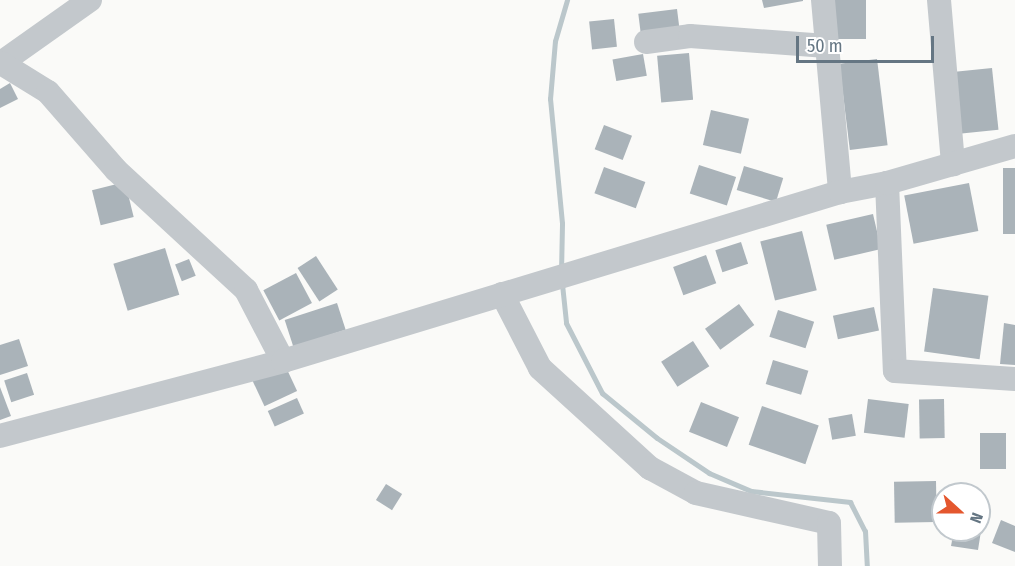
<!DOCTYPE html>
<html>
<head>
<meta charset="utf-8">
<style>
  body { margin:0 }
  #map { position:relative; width:1015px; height:566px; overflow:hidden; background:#fafaf8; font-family:"Fira Sans Condensed",sans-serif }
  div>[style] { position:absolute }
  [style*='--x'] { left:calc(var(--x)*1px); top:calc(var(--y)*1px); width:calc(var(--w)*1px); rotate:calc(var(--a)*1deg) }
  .stream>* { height:5px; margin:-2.5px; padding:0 2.5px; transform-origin:2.5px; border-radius:2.5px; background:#bbc7cb }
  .building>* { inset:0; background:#aab3b9; transform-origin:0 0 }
  .minor>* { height:24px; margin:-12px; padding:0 12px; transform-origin:12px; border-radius:12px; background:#c3c8cc }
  span { translate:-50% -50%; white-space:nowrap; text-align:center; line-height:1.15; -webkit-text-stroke:6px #fff; paint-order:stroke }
  .north { position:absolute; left:931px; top:482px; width:60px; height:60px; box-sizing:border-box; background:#fff; border:2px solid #c1c8cd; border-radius:50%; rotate:111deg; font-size:16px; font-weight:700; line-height:24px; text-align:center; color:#657683 }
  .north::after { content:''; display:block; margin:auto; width:21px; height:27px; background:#e4572e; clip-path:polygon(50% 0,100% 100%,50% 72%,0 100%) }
  .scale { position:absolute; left:796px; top:36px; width:138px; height:27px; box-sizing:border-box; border:3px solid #657683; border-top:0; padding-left:8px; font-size:18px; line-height:21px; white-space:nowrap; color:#657683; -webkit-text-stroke:4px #fff; paint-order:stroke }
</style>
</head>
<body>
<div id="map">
  <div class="stream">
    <div style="--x:561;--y:272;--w:49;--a:-88.8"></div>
    <div style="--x:562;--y:223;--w:125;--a:-95.5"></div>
    <div style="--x:550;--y:99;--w:58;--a:-85.1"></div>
    <div style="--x:555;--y:41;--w:43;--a:-73.7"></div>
    <div style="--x:562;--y:284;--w:39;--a:84"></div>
    <div style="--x:566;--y:323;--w:79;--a:62.8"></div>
    <div style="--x:602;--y:393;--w:71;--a:39.3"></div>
    <div style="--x:657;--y:438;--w:63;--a:33.9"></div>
    <div style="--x:709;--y:473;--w:46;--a:23.2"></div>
    <div style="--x:751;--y:491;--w:100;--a:6.3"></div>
    <div style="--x:850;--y:502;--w:33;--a:63"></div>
    <div style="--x:865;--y:531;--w:35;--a:87"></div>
  </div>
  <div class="building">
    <div style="clip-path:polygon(762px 0,803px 0,803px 1px,764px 8px)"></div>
    <div style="left:834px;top:0;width:32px;height:39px"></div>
    <div style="left:677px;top:9px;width:23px;height:39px;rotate:83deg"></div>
    <div style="left:614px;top:19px;width:28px;height:25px;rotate:84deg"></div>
    <div style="left:689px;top:53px;width:47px;height:32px;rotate:85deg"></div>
    <div style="left:643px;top:54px;width:22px;height:31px;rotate:80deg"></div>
    <div style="left:877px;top:59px;width:87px;height:38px;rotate:83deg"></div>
    <div style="left:992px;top:68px;width:62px;height:37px;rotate:84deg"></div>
    <div style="clip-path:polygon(10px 83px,18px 99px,0 108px,0 89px)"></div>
    <div style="left:711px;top:110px;width:39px;height:36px;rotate:13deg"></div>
    <div style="left:604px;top:125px;width:30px;height:26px;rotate:21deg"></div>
    <div style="left:699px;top:165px;width:39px;height:30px;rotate:18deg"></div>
    <div style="left:744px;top:166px;width:41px;height:25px;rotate:17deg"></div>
    <div style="left:604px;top:167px;width:44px;height:28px;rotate:20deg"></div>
    <div style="left:1003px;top:168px;width:12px;height:66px"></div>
    <div style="left:125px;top:182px;width:36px;height:34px;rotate:76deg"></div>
    <div style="left:969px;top:183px;width:49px;height:66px;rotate:79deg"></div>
    <div style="left:873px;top:214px;width:36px;height:48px;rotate:77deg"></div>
    <div style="left:802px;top:231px;width:61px;height:43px;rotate:76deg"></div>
    <div style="left:741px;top:242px;width:23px;height:27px;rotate:72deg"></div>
    <div style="left:165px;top:248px;width:49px;height:54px;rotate:73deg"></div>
    <div style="left:706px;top:255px;width:30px;height:35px;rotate:70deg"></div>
    <div style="left:316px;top:256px;width:40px;height:22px;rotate:57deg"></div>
    <div style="left:189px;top:259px;width:18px;height:15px;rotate:68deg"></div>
    <div style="left:296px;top:273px;width:34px;height:37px;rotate:62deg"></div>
    <div style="left:933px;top:288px;width:56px;height:64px;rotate:8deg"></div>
    <div style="left:337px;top:303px;width:28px;height:55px;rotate:72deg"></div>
    <div style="left:739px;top:304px;width:26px;height:42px;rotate:54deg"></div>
    <div style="left:874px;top:307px;width:24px;height:42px;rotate:78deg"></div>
    <div style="left:778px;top:310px;width:38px;height:28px;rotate:18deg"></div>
    <div style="clip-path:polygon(1004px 323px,1015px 325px,1015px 365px,1000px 364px)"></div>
    <div style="clip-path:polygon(19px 339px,28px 366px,0 375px,0 345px)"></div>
    <div style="left:693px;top:341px;width:30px;height:38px;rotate:57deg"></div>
    <div style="left:773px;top:360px;width:37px;height:25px;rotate:17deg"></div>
    <div style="left:284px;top:363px;width:31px;height:36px;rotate:65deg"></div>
    <div style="left:27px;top:373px;width:23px;height:24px;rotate:72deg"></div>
    <div style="clip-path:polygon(0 387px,11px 416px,0 420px)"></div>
    <div style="left:297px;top:398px;width:17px;height:32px;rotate:66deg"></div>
    <div style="left:868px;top:399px;width:41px;height:34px;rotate:7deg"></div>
    <div style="left:944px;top:399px;width:39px;height:25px;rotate:89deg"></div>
    <div style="left:701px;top:402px;width:41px;height:32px;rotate:22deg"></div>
    <div style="left:762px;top:406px;width:60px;height:41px;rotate:19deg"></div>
    <div style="left:852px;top:414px;width:22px;height:24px;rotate:80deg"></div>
    <div style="left:980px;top:433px;width:26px;height:36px"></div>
    <div style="left:936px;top:481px;width:41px;height:42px;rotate:89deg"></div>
    <div style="left:386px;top:484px;width:19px;height:19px;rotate:32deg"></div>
    <div style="clip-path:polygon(979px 511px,984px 512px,978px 550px,951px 546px,954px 530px,979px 530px)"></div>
    <div style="clip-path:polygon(1001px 520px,1015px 526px,1015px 552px,992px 543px)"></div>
  </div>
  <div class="minor">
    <div style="--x:90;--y:0;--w:109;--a:144.7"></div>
    <div style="--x:1;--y:63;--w:55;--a:31.7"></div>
    <div style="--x:48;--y:92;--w:103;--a:48.9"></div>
    <div style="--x:116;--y:170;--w:177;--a:42.7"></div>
    <div style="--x:246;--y:290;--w:80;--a:62.5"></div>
    <div style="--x:823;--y:0;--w:193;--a:84.9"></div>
    <div style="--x:939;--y:0;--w:165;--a:85.1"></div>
    <div style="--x:646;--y:42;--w:44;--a:-7.8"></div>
    <div style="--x:690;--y:36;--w:137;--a:4.2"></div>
    <div style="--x:887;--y:183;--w:188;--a:87.6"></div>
    <div style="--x:895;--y:371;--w:120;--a:3.8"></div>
    <div style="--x:502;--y:294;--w:83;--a:62.8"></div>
    <div style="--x:540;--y:368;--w:149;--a:42.3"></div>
    <div style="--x:650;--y:468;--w:52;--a:28.5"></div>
    <div style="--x:696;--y:493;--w:136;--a:12.7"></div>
    <div style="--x:829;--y:523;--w:43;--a:88.7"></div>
    <div style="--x:0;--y:436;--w:293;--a:-14.8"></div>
    <div style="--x:283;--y:361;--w:582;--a:-16.88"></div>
    <div style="--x:840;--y:192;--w:48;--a:-10.8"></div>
    <div style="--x:887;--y:183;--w:133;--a:-16.1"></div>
  </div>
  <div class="north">N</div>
  <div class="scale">50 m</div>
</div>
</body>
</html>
